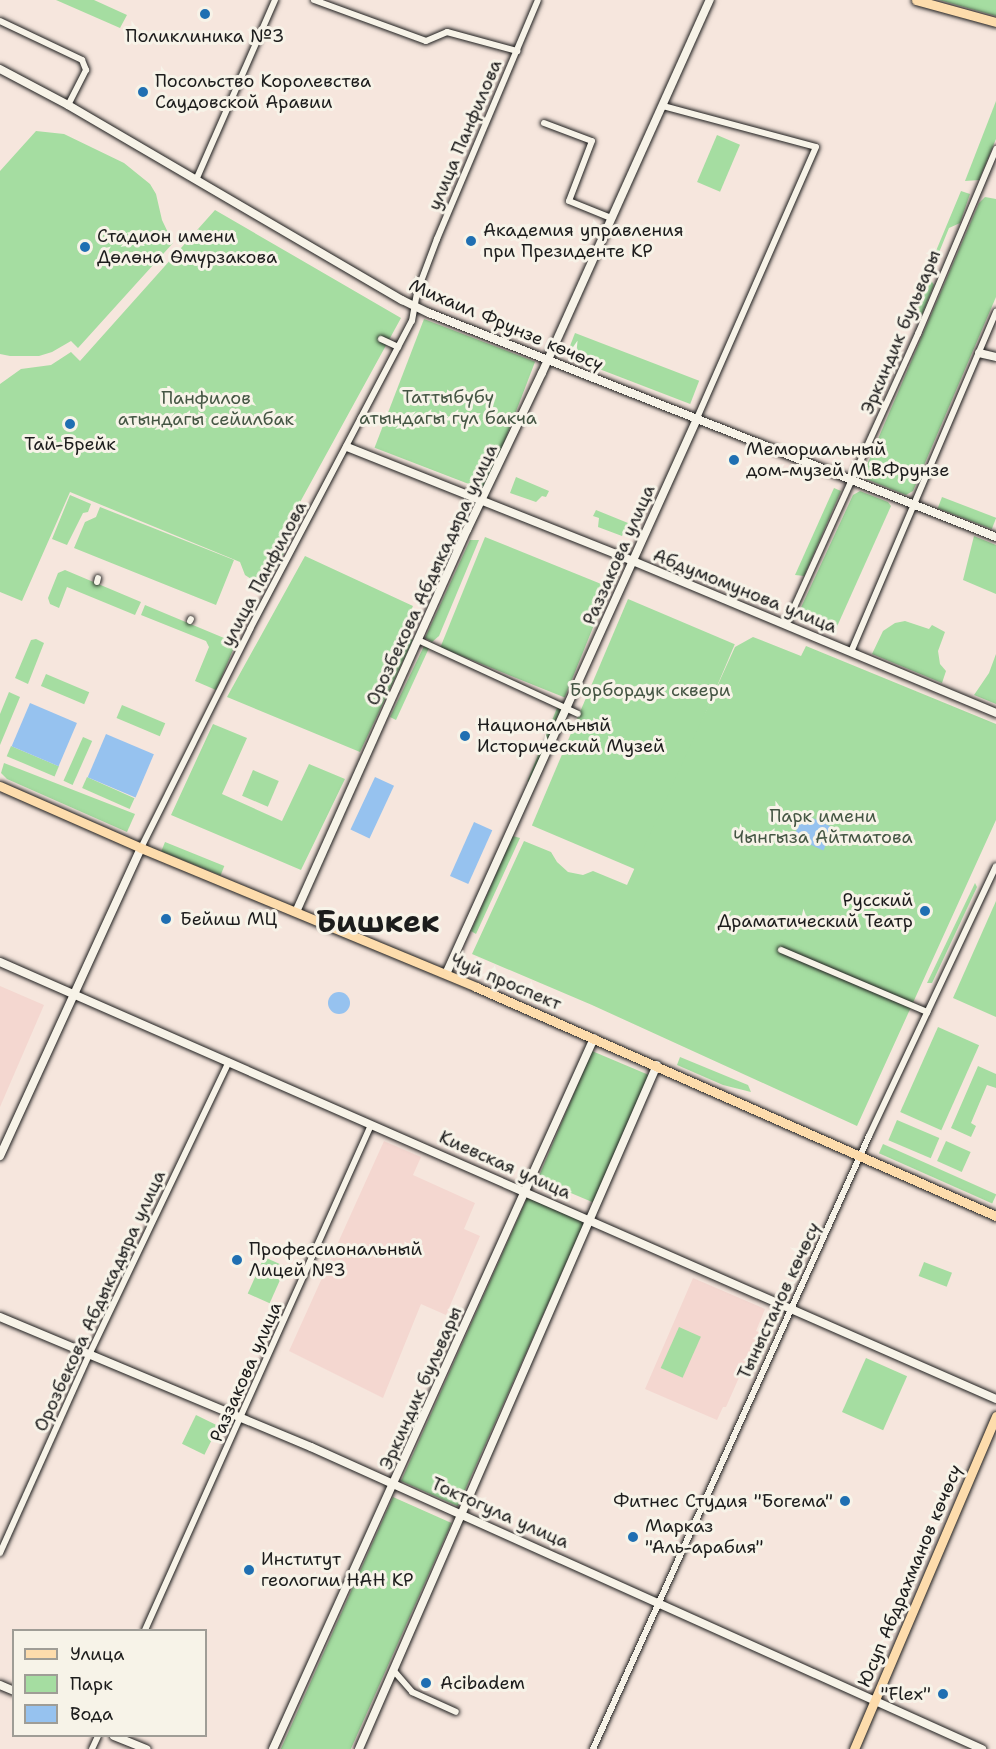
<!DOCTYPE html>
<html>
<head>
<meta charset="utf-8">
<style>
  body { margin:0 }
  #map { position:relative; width:996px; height:1749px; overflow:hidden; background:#f6e6dd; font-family:"Shantell Sans",sans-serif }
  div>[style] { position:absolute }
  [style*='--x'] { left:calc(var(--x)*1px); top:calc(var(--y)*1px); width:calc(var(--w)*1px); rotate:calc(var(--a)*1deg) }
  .built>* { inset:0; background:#f4d7d0 }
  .green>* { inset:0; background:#a5dda1; transform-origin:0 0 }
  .water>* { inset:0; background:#96c2ef; transform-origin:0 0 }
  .round { border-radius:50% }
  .roads { filter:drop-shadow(0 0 2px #1c1c1c) drop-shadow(0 0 2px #1c1c1c) }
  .minor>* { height:6px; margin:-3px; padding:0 3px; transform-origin:3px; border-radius:3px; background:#f7f3e8 }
  .tertiary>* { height:8px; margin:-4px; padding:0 4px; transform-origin:4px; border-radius:4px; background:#f7f3e8 }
  .secondary>* { height:8px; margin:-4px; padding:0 4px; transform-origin:4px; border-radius:4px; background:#f7f3e8 }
  .primary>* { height:9px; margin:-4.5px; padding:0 4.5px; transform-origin:4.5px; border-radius:4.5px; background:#fddcac }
  .dots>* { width:16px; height:16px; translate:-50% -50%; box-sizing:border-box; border:3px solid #f7f3e8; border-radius:50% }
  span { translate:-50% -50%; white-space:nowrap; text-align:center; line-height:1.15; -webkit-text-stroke:6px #f7f3e8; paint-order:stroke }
  .poi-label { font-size:18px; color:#1c1c1c }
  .left { translate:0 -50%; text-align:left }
  .right { translate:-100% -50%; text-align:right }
  .street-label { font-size:18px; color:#1c1c1c }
  .park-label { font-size:18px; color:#455644 }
  .town-label { font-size:30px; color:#1c1c1c; font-weight:700 }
  .legend { position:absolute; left:12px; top:1629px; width:195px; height:108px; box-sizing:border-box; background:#f7f3e8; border:2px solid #9f9d96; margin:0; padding:8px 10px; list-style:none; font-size:18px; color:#1c1c1c }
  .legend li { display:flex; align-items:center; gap:12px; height:30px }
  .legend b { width:30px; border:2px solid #9f9d96 }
</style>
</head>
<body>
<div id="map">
  <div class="built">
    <div style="clip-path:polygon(0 986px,44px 1005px,0 1107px)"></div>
    <div style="clip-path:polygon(384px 1141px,421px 1157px,413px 1175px,475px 1203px,464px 1229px,480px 1236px,446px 1315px,421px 1304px,383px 1398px,289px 1351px)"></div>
    <div style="clip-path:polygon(693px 1278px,765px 1309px,756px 1331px,759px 1332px,726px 1407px,723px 1407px,717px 1420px,645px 1389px)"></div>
  </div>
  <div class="green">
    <div style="clip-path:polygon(56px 0,94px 0,127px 15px,120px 28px)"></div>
    <div style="clip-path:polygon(939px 0,996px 0,996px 16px)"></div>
    <div style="clip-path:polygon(996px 101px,996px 139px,979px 180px,965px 181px)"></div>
    <div style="clip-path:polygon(36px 131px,64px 134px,124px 163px,150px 184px,156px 194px,162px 220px,173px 243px,78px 348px,71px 341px,52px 352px,39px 356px,10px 356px,0 354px,0 171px)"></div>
    <div style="left:717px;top:135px;width:25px;height:51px;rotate:23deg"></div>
    <div style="clip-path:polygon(961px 191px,970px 194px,960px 223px,949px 228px,929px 277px,934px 285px,919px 322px,908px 318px)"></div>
    <div style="clip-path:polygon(985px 197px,996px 199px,996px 297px,913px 491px,906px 495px,866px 479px,863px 474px,979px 203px)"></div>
    <div style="clip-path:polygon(215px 210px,401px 318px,276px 546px,285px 551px,265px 588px,245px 575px,240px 562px,70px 492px,22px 601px,0 592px,0 384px,21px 369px,51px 365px,71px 352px,80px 361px)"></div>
    <div style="left:424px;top:319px;width:119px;height:138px;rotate:21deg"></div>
    <div style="left:575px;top:333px;width:133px;height:25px;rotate:21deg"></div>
    <div style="clip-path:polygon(516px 477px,549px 491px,546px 497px,542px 496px,536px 502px,510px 493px)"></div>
    <div style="clip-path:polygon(834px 488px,841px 491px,804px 576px,795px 575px)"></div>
    <div style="clip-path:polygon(860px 491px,888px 502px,891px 506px,835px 631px,797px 616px,853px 495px)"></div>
    <div style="clip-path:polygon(70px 495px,91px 504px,88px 512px,83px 513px,67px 545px,52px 539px)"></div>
    <div style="left:942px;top:497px;width:58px;height:12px;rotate:21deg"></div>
    <div style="clip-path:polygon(100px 507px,234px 560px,216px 605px,74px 548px,85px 522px,96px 517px)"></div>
    <div style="clip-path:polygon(596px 510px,628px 523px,622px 536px,598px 527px,599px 518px,593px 516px)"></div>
    <div style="clip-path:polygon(974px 536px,996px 545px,996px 594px,963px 580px)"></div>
    <div style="left:485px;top:537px;width:134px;height:119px;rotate:22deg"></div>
    <div style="clip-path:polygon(470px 540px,479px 540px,439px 636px,432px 642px,425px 638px)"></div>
    <div style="clip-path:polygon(305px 556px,413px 606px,400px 634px,413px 640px,360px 752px,227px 697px)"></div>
    <div style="clip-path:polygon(65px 570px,141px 602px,135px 615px,67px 587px,59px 608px,50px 604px,48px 598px,58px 573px)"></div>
    <div style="left:628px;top:599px;width:116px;height:246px;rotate:23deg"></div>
    <div style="clip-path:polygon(145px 605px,236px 643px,216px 690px,195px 681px,209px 647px,206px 641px,141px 615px)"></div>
    <div style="clip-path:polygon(905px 621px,929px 629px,932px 625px,945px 632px,938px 651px,940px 664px,946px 671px,942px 683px,872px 654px,883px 631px,895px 623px)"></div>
    <div style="clip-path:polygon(753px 637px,801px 656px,806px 646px,996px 724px,996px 820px,857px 1126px,592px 1005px,472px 954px,524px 841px,551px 852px,557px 862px,568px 872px,583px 875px,593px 871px,627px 885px,735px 647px)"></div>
    <div style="clip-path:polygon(36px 639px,44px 643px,28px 684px,15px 678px,31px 640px)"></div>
    <div style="clip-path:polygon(424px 646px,429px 648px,396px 720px,390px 717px)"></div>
    <div style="clip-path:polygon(996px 654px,996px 704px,974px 695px,989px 673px)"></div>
    <div style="left:46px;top:674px;width:47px;height:13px;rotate:23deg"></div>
    <div style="clip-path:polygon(9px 692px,20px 697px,0 745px,0 714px)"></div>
    <div style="left:122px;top:705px;width:47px;height:14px;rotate:23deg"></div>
    <div style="left:557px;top:708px;width:5px;height:79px;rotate:22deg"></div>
    <div style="clip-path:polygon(213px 724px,247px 738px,222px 794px,282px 821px,309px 764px,345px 779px,301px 870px,171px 815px)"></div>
    <div style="left:83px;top:737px;width:10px;height:48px;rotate:24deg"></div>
    <div style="left:11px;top:746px;width:52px;height:11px;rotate:23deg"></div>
    <div style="clip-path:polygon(4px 763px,135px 814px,127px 832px,7px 779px,1px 773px)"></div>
    <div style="left:253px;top:770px;width:28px;height:28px;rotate:23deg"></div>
    <div style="left:87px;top:777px;width:52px;height:12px;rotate:24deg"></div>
    <div style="clip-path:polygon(513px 836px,520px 838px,476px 934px,471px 931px)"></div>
    <div style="left:165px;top:842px;width:64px;height:10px;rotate:22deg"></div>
    <div style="clip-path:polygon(975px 883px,977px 887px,932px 983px,927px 983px)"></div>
    <div style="clip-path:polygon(996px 901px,996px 1017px,953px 998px)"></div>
    <div style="left:938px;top:1027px;width:45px;height:93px;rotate:24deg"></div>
    <div style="left:592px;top:1051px;width:63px;height:139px;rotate:23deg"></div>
    <div style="clip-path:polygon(680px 1057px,748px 1085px,751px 1092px,723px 1085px,677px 1065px)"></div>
    <div style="clip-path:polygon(978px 1066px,996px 1074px,996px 1088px,987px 1085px,971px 1123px,976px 1126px,971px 1137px,951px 1128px)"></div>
    <div style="left:897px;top:1120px;width:46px;height:22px;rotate:23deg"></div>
    <div style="left:946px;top:1141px;width:27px;height:22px;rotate:24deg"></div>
    <div style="left:883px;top:1144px;width:124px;height:10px;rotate:24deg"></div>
    <div style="left:528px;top:1196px;width:62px;height:312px;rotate:24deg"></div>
    <div style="left:264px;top:1257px;width:24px;height:40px;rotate:24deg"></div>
    <div style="left:924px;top:1262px;width:30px;height:15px;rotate:21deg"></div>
    <div style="left:679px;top:1327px;width:24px;height:45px;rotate:24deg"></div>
    <div style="left:866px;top:1358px;width:45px;height:59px;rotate:24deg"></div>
    <div style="left:196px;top:1415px;width:25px;height:32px;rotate:26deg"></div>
    <div style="left:393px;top:1497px;width:64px;height:276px;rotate:24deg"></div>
  </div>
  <div class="water">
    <div style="left:30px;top:703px;width:51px;height:47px;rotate:23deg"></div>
    <div style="left:106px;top:734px;width:52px;height:47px;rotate:23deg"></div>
    <div style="left:375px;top:777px;width:21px;height:58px;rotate:25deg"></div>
    <div style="left:804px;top:814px;width:33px;height:25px;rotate:25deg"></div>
    <div style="left:474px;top:822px;width:20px;height:59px;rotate:24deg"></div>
    <div class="round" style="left:328px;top:992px;width:22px;height:22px"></div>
  </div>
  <div class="roads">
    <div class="minor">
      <div style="--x:314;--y:0;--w:119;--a:20.1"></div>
      <div style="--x:426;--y:41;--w:23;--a:-23"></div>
      <div style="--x:447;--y:32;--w:73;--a:15.2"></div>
      <div style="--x:0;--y:21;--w:91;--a:25.4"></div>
      <div style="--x:82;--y:60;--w:11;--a:68"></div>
      <div style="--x:86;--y:70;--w:39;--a:117"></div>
      <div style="--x:663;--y:106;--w:158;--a:15"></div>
      <div style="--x:816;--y:147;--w:299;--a:113.7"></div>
      <div style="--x:544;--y:123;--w:51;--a:20.6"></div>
      <div style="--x:592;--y:141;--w:64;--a:111"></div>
      <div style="--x:569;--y:201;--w:45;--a:22"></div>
      <div style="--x:196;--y:180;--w:197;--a:-66.3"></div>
      <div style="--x:381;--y:339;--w:19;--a:25"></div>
      <div style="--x:97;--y:582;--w:4;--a:-76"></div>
      <div style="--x:190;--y:621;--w:2;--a:-63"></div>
      <div style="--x:786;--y:625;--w:320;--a:-65.6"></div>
      <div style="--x:918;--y:334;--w:201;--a:-67.1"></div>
      <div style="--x:418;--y:640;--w:176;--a:24.8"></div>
      <div style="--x:851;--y:652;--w:370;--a:-66.9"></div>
      <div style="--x:141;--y:848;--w:245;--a:-63.5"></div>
      <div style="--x:250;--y:629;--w:348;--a:-62.3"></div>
      <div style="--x:412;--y:321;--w:29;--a:-80"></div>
      <div style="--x:417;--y:292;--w:57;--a:-69.3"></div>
      <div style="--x:437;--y:239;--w:259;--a:-67.1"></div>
      <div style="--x:781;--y:950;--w:159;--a:23"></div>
      <div style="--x:0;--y:1553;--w:217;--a:-65.8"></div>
      <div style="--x:89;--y:1355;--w:325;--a:-64.5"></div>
      <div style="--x:145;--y:1630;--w:553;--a:-65.89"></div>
      <div style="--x:394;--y:1671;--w:28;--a:49"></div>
      <div style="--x:412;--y:1692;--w:48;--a:24.4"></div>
      <div style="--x:92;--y:1749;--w:14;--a:-65"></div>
      <div style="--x:593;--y:1749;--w:672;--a:-65.76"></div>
      <div style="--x:869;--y:1136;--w:298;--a:-64.8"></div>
    </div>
    <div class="tertiary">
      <div style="--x:979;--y:353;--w:17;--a:13"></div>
      <div style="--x:347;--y:447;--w:295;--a:21.7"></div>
      <div style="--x:621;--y:556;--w:407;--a:22.7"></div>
      <div style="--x:296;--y:912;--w:419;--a:-65.9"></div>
      <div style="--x:467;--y:530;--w:174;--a:-64.5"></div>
      <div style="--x:542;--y:373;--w:409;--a:-65.8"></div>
      <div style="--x:446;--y:974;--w:607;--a:-65.67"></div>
      <div style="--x:0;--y:1156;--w:339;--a:-65.4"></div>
      <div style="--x:273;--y:1749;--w:780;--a:-65.7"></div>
      <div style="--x:359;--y:1749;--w:746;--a:-66.46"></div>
    </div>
    <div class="secondary">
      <div style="--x:0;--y:69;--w:77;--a:27.9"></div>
      <div style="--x:68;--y:105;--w:387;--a:30.3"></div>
      <div style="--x:402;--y:300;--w:30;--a:26"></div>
      <div style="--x:429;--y:313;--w:610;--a:21.56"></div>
      <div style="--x:0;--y:962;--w:1088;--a:23.69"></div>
      <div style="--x:0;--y:1317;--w:337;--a:22.7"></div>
      <div style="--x:311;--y:1447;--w:736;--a:24.23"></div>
      <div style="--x:0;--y:1685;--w:15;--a:23"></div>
      <div style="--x:114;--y:1736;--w:35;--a:22"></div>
    </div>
    <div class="primary">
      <div style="--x:916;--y:0;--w:83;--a:15.4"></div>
      <div style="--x:0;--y:786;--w:154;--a:23.7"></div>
      <div style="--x:141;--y:848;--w:363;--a:22.5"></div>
      <div style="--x:476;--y:987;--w:568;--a:23.77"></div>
      <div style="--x:854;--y:1749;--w:362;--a:-66.9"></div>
    </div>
  </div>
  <div class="dots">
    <div style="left:205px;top:14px;background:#1f6fb2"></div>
    <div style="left:143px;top:92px;background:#1f6fb2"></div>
    <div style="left:471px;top:241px;background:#1f6fb2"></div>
    <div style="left:85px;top:247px;background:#1f6fb2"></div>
    <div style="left:70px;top:424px;background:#1f6fb2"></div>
    <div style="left:734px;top:460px;background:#1f6fb2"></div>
    <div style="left:465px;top:736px;background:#1f6fb2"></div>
    <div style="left:925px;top:911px;background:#1f6fb2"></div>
    <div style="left:166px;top:919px;background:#1f6fb2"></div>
    <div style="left:237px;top:1260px;background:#1f6fb2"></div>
    <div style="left:845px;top:1501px;background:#1f6fb2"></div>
    <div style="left:633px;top:1537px;background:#1f6fb2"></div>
    <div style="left:249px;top:1570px;background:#1f6fb2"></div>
    <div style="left:426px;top:1683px;background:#1f6fb2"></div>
    <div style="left:943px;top:1694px;background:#1f6fb2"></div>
  </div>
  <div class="poi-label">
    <span style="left:205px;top:36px">Поликлиника №3</span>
    <span class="left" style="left:155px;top:92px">Посольство Королевства<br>Саудовской Аравии</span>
    <span class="left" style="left:483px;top:241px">Академия управления<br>при Президенте КР</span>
    <span class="left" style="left:97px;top:247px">Стадион имени<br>Дөлөна Өмүрзакова</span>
    <span style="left:70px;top:444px">Тай-Брейк</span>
    <span class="left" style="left:746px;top:460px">Мемориальный<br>дом-музей М.В.Фрунзе</span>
    <span class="left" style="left:477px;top:736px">Национальный<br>Исторический Музей</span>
    <span class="right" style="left:913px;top:911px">Русский<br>Драматический Театр</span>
    <span class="left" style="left:180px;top:919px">Бейиш МЦ</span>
    <span class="left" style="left:249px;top:1260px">Профессиональный<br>Лицей №3</span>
    <span class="right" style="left:833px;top:1501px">Фитнес Студия "Богема"</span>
    <span class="left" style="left:645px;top:1537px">Марказ<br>"Аль-арабия"</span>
    <span class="left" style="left:261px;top:1570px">Институт<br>геологии НАН КР</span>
    <span class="left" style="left:440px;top:1683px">Acibadem</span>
    <span class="right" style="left:931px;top:1694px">"Flex"</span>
  </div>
  <div class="street-label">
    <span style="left:465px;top:135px;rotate:-67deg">улица Панфилова</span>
    <span style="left:506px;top:325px;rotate:23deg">Михаил Фрунзе көчөсү</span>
    <span style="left:901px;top:332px;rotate:-67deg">Эркиндик бульвары</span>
    <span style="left:619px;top:555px;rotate:-66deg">Раззакова улица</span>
    <span style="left:264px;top:574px;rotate:-62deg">улица Панфилова</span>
    <span style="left:432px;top:575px;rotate:-65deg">Орозбекова Абдыкадыра улица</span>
    <span style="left:745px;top:591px;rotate:22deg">Абдумомунова улица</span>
    <span style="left:506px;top:982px;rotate:23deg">Чуй проспект</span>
    <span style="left:505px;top:1165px;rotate:24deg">Киевская улица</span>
    <span style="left:100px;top:1301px;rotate:-65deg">Орозбекова Абдыкадыра улица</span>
    <span style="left:779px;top:1301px;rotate:-65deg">Тыныстанов көчөсү</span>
    <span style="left:246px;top:1372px;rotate:-66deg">Раззакова улица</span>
    <span style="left:421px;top:1388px;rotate:-66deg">Эркиндик бульвары</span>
    <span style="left:500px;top:1513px;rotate:24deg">Токтогула улица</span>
    <span style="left:910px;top:1576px;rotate:-67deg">Юсуп Абдрахманов көчөсү</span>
  </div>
  <div class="park-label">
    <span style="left:448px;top:408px">Таттыбүбү<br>атындагы гүл бакча</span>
    <span style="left:206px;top:409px">Панфилов<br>атындагы сейилбак</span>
    <span style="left:650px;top:690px">Борбордук сквери</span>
    <span style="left:823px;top:827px">Парк имени<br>Чынгыза Айтматова</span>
  </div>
  <div class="town-label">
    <span style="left:378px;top:922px">Бишкек</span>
  </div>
  <ul class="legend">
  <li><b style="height:8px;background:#fddcac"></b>Улица</li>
  <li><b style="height:16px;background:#a5dda1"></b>Парк</li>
  <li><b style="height:16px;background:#96c2ef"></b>Вода</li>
  </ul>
</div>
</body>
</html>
